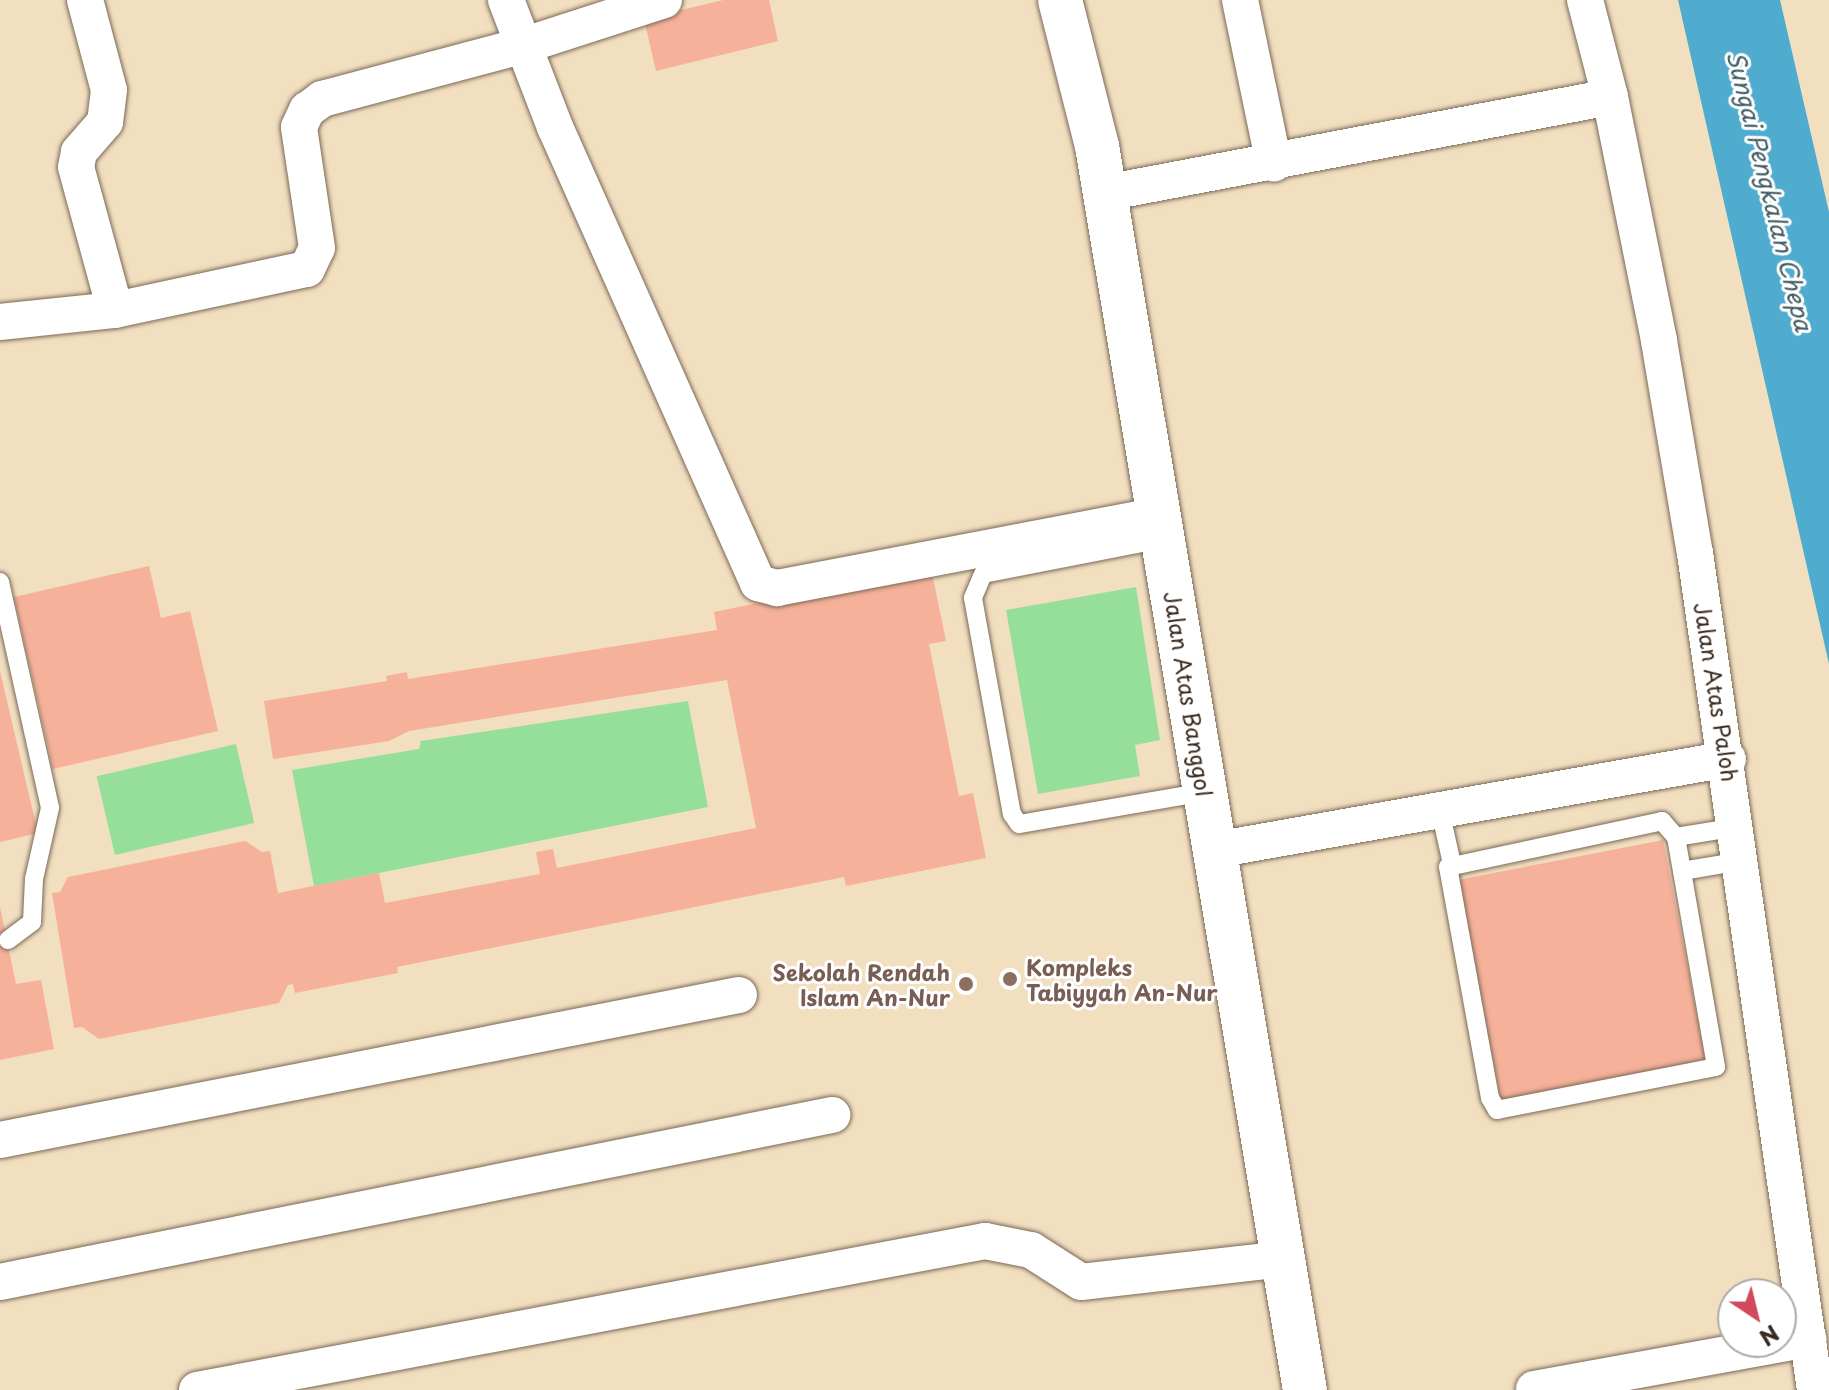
<!DOCTYPE html>
<html>
<head>
<meta charset="utf-8">
<style>
  body { margin:0 }
  #map { position:relative; width:1829px; height:1390px; overflow:hidden; background:#f2dfc0; font-family:"Playpen Sans",sans-serif }
  div>[style] { position:absolute }
  [style*='--x'] { left:calc(var(--x)*1px); top:calc(var(--y)*1px); width:calc(var(--w)*1px); rotate:calc(var(--a)*1deg) }
  .green>* { inset:0; background:#95df9b; transform-origin:0 0 }
  .water>* { inset:0; background:#4facce }
  .building>* { inset:0; background:#f6b19a; transform-origin:0 0 }
  .roads { filter:drop-shadow(0 0 2px #7b6957) drop-shadow(0 0 2px #7b6957) }
  .service>* { height:18px; margin:-9px; padding:0 9px; transform-origin:9px; border-radius:9px; background:#fff }
  .minor>* { height:36px; margin:-18px; padding:0 18px; transform-origin:18px; border-radius:18px; background:#fff }
  .secondary>* { height:44px; margin:-22px; padding:0 22px; transform-origin:22px; border-radius:22px; background:#fff }
  .dots>* { width:22px; height:22px; translate:-50% -50%; box-sizing:border-box; border:4px solid #fff; border-radius:50% }
  span { translate:-50% -50%; white-space:nowrap; text-align:center; line-height:1.15; -webkit-text-stroke:6px #fff; paint-order:stroke }
  .street-label { font-size:22px; color:#3b2a1e }
  .education-label { font-size:22px; color:#785e54; font-weight:700 }
  .left { translate:0 -50%; text-align:left }
  .right { translate:-100% -50%; text-align:right }
  .water-label { font-size:24px; color:#435e64; font-style:italic }
  .north { position:absolute; left:1717px; top:1278px; width:80px; height:80px; box-sizing:border-box; background:#fff; border:2px solid #b1aaa5; border-radius:50%; rotate:145deg; font-size:22px; font-weight:700; line-height:32px; text-align:center; color:#3b2a1e }
  .north::after { content:''; display:block; margin:auto; width:28px; height:36px; background:#d1495b; clip-path:polygon(50% 0,100% 100%,50% 72%,0 100%) }
</style>
</head>
<body>
<div id="map">
  <div class="green">
    <div style="clip-path:polygon(1136px 587px,1160px 740px,1135px 745px,1140px 776px,1038px 794px,1006px 610px)"></div>
    <div style="clip-path:polygon(688px 701px,708px 807px,314px 886px,292px 770px,419px 749px,421px 741px)"></div>
    <div style="left:236px;top:744px;width:81px;height:143px;rotate:77deg"></div>
  </div>
  <div class="water">
    <div style="clip-path:polygon(1678px 0,1780px 0,1829px 212px,1829px 664px)"></div>
  </div>
  <div class="building">
    <div style="clip-path:polygon(723px 0,769px 0,778px 41px,656px 71px,644px 19px)"></div>
    <div style="clip-path:polygon(149px 566px,161px 618px,190px 611px,218px 731px,53px 769px,14px 597px)"></div>
    <div style="clip-path:polygon(931px 568px,946px 641px,929px 644px,959px 796px,973px 793px,986px 858px,846px 886px,844px 877px,397px 967px,398px 973px,295px 993px,293px 984px,288px 985px,279px 1003px,99px 1039px,82px 1027px,74px 1028px,52px 893px,60px 892px,68px 877px,245px 841px,262px 852px,270px 851px,278px 893px,379px 873px,385px 903px,540px 874px,536px 852px,553px 849px,557px 868px,756px 828px,727px 680px,409px 731px,389px 741px,273px 759px,264px 701px,387px 681px,386px 676px,407px 672px,408px 679px,717px 630px,714px 612px)"></div>
    <div style="clip-path:polygon(0 671px,38px 833px,0 842px)"></div>
    <div style="left:1663px;top:840px;width:226px;height:209px;rotate:79deg"></div>
    <div style="clip-path:polygon(0 907px,16px 984px,41px 980px,54px 1049px,0 1060px)"></div>
  </div>
  <div class="roads">
    <div class="service">
      <div style="--x:1163;--y:539;--w:183;--a:169"></div>
      <div style="--x:983;--y:574;--w:26;--a:113"></div>
      <div style="--x:973;--y:598;--w:219;--a:79.8"></div>
      <div style="--x:1012;--y:814;--w:12;--a:55"></div>
      <div style="--x:1019;--y:824;--w:189;--a:-9.8"></div>
      <div style="--x:0;--y:582;--w:231;--a:77.5"></div>
      <div style="--x:50;--y:808;--w:73;--a:102.7"></div>
      <div style="--x:34;--y:879;--w:43;--a:92.7"></div>
      <div style="--x:32;--y:922;--w:30;--a:143"></div>
      <div style="--x:1440;--y:810;--w:55;--a:77.5"></div>
      <div style="--x:1662;--y:821;--w:21;--a:49"></div>
      <div style="--x:1676;--y:837;--w:233;--a:80.1"></div>
      <div style="--x:1716;--y:1067;--w:223;--a:168.9"></div>
      <div style="--x:1497;--y:1110;--w:14;--a:-120"></div>
      <div style="--x:1490;--y:1098;--w:235;--a:-100.3"></div>
      <div style="--x:1448;--y:867;--w:219;--a:-12.1"></div>
      <div style="--x:1676;--y:837;--w:63;--a:-9.2"></div>
      <div style="--x:1682;--y:871;--w:61;--a:-9.5"></div>
    </div>
    <div class="minor">
      <div style="--x:85;--y:0;--w:93;--a:75.1"></div>
      <div style="--x:109;--y:90;--w:32;--a:97"></div>
      <div style="--x:105;--y:122;--w:40;--a:131"></div>
      <div style="--x:79;--y:152;--w:15;--a:101"></div>
      <div style="--x:76;--y:167;--w:148;--a:74.7"></div>
      <div style="--x:506;--y:0;--w:136;--a:68.9"></div>
      <div style="--x:555;--y:127;--w:499;--a:66"></div>
      <div style="--x:758;--y:583;--w:20;--a:15"></div>
      <div style="--x:777;--y:588;--w:389;--a:-10.8"></div>
      <div style="--x:1240;--y:0;--w:167;--a:78.3"></div>
      <div style="--x:1585;--y:0;--w:100;--a:75.5"></div>
      <div style="--x:1610;--y:97;--w:249;--a:78.6"></div>
      <div style="--x:1659;--y:341;--w:215;--a:80.4"></div>
      <div style="--x:1695;--y:553;--w:846;--a:81.84"></div>
      <div style="--x:1105;--y:193;--w:514;--a:-10.76"></div>
      <div style="--x:0;--y:322;--w:116;--a:-6"></div>
      <div style="--x:115;--y:310;--w:196;--a:-12.1"></div>
      <div style="--x:307;--y:269;--w:23;--a:-65"></div>
      <div style="--x:317;--y:248;--w:122;--a:-98.5"></div>
      <div style="--x:299;--y:127;--w:19;--a:-65"></div>
      <div style="--x:307;--y:110;--w:19;--a:-36"></div>
      <div style="--x:322;--y:99;--w:210;--a:-14.9"></div>
      <div style="--x:525;--y:45;--w:146;--a:-17.9"></div>
      <div style="--x:1215;--y:850;--w:521;--a:-10.06"></div>
      <div style="--x:0;--y:1140;--w:753;--a:-11.1"></div>
      <div style="--x:0;--y:1282;--w:849;--a:-11.35"></div>
      <div style="--x:1534;--y:1389;--w:279;--a:-10.3"></div>
      <div style="--x:197;--y:1390;--w:802;--a:-10.71"></div>
      <div style="--x:985;--y:1241;--w:47;--a:11.1"></div>
      <div style="--x:1031;--y:1250;--w:59;--a:32.6"></div>
      <div style="--x:1081;--y:1282;--w:203;--a:-6.5"></div>
    </div>
    <div class="secondary">
      <div style="--x:1060;--y:0;--w:151;--a:75.8"></div>
      <div style="--x:1097;--y:146;--w:1261;--a:80.51"></div>
    </div>
  </div>
  <div class="dots">
    <div style="left:1010px;top:979px;background:#8d6e63"></div>
    <div style="left:966px;top:984px;background:#8d6e63"></div>
  </div>
  <div class="street-label">
    <span style="left:1717px;top:692px;rotate:81deg">Jalan Atas Paloh</span>
    <span style="left:1189px;top:694px;rotate:81deg">Jalan Atas Banggol</span>
  </div>
  <div class="education-label">
    <span class="left" style="left:1026px;top:979px">Kompleks<br>Tabiyyah An-Nur</span>
    <span class="right" style="left:950px;top:984px">Sekolah Rendah<br>Islam An-Nur</span>
  </div>
  <div class="water-label">
    <span style="left:1770px;top:191px;rotate:76deg">Sungai Pengkalan Chepa</span>
  </div>
  <div class="north">N</div>
</div>
</body>
</html>
